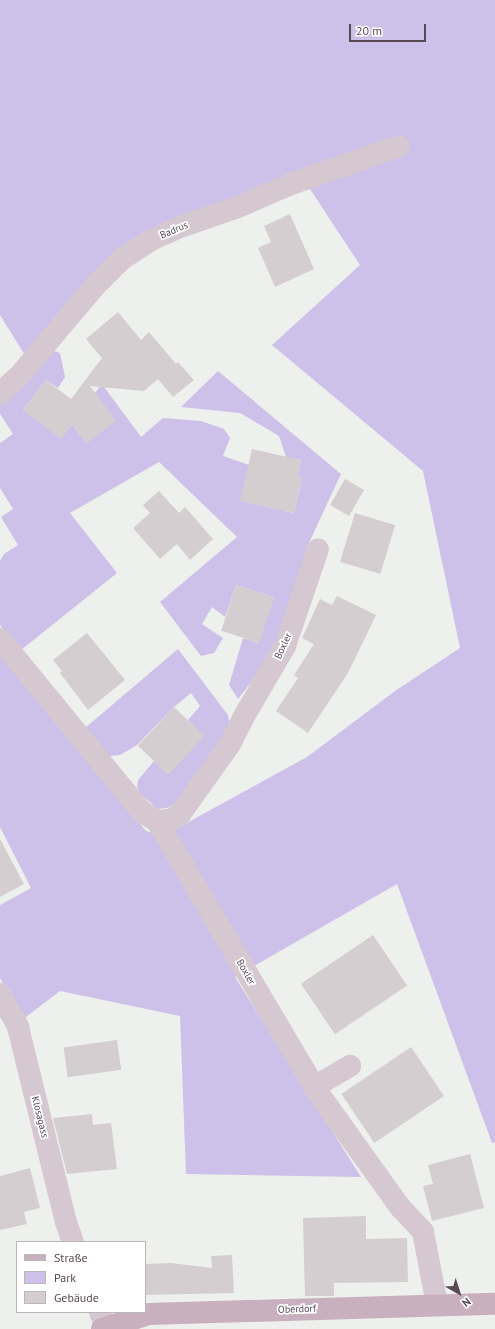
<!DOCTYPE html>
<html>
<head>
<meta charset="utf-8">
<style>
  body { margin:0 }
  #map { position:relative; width:495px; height:1329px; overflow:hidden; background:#eef0ed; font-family:"PT Sans",sans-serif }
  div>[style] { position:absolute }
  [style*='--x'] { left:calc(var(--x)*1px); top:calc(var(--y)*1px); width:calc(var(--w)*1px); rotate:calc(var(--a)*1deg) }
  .green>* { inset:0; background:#cdc0e9 }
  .building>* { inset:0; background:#d4ced0; transform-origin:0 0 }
  .minor>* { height:22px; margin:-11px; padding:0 11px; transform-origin:11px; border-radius:11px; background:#d6c8d1 }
  .major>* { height:22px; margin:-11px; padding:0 11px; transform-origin:11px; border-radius:11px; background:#c9b0bf }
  span { translate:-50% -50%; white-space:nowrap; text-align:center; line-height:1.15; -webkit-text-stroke:3.5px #fff; paint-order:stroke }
  .street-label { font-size:10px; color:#584852 }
  .legend { position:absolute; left:16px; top:1241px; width:130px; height:72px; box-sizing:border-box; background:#fff; border:1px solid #bcb6ba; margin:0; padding:5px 7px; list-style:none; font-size:12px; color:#584852 }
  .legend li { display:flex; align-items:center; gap:8px; height:20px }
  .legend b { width:20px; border:1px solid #bcb6ba }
  .north { position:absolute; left:439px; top:1273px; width:40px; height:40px; -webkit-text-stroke:3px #fff; paint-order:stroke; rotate:141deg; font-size:11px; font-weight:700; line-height:16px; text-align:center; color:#584852 }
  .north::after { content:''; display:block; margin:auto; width:14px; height:18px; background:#584852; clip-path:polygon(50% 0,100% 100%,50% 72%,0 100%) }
  .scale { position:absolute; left:349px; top:24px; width:77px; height:18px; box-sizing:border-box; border:2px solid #584852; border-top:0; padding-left:5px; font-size:12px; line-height:14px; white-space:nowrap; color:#584852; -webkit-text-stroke:3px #fff; paint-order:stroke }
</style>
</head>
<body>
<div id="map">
  <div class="green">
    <div style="clip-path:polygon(0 0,495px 0,495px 1142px,492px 1143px,397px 884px,235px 977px,361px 1177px,186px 1174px,180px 1016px,60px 991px,22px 1020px,0 978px,0 905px,31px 888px,0 827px,0 649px,146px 831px,163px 836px,307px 757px,395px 691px,460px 648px,423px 471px,272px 345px,360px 265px,308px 186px,120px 254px,26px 357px,0 315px)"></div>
    <div style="clip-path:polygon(54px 351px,60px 353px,65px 377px,58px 388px,46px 380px,23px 410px,61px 438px,72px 424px,86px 443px,115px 421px,95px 393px,102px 384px,141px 437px,163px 418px,201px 421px,224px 429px,230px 438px,223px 456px,249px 465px,241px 501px,294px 513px,302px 478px,297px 477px,301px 460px,286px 457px,279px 436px,240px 413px,181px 407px,218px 371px,341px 474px,307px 547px,281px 644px,238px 699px,229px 685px,243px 638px,258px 643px,273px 597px,236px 585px,225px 617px,212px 607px,202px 624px,223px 638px,214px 653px,201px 656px,160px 602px,237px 537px,159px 462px,70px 513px,117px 573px,21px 650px,0 625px,0 561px,4px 554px,18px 545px,1px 517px,13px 509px,0 488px,0 443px,13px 434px,0 414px,0 402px)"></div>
    <div style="clip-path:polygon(178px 649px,228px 715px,230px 725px,227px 733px,177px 803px,167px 808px,157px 809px,140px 793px,137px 787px,138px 780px,154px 761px,168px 774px,204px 736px,188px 720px,200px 706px,191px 693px,174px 707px,137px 745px,120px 755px,109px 756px,85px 728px)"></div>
  </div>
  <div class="building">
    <div style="clip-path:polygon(290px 214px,314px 269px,275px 287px,258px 248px,271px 242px,264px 226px)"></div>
    <div style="clip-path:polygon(118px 312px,141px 340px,149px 332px,176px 364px,178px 362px,194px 380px,173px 397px,158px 379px,144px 391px,90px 386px,116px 421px,86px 443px,72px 424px,61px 439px,23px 410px,46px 380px,71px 399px,102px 358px,86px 339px)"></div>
    <div style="clip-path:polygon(252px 449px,301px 460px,297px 477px,302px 478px,294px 513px,240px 501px)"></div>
    <div style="left:345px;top:479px;width:22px;height:30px;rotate:30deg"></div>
    <div style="clip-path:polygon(159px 491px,179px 513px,185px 507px,213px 539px,190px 560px,177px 544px,160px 559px,133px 528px,150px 513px,143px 505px)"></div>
    <div style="left:355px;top:513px;width:42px;height:51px;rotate:17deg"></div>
    <div style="left:236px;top:585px;width:40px;height:48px;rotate:18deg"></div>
    <div style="clip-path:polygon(337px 596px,376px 615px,348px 673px,308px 733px,276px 711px,298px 678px,294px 675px,314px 644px,302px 638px,320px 599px,332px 605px)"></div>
    <div style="clip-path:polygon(87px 633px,125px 680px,88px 710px,60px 673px,62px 671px,53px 660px)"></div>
    <div style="left:174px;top:707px;width:42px;height:53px;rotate:43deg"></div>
    <div style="clip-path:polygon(0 839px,24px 884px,0 897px)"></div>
    <div style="left:373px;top:935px;width:61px;height:87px;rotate:56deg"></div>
    <div style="left:117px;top:1040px;width:30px;height:54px;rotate:82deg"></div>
    <div style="left:411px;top:1047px;width:59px;height:84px;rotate:56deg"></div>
    <div style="clip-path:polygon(92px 1114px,93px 1125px,111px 1123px,117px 1169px,67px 1174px,53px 1118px)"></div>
    <div style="clip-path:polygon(470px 1154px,484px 1208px,432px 1221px,423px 1186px,433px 1184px,428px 1165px)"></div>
    <div style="clip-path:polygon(30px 1168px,40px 1208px,24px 1212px,27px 1224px,0 1230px,0 1176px)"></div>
    <div style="clip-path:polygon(366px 1216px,366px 1239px,407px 1238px,408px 1282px,334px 1283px,334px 1296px,305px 1296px,303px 1218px)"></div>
    <div style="clip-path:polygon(232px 1255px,234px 1293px,145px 1295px,145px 1264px,171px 1263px,212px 1268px,211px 1256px)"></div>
  </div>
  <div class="minor">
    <div style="--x:0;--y:393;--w:25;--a:-42"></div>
    <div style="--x:19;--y:376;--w:119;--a:-49.8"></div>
    <div style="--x:96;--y:285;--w:37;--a:-45"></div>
    <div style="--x:122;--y:259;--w:35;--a:-33"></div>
    <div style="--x:151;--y:240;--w:35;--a:-24"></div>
    <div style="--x:183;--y:226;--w:58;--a:-19.1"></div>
    <div style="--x:238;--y:207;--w:58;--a:-23.5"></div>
    <div style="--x:291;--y:184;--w:114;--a:-19.4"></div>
    <div style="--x:0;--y:639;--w:224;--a:50.6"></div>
    <div style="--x:142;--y:812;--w:17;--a:31"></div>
    <div style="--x:157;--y:821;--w:13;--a:-4"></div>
    <div style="--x:170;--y:820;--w:13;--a:-32"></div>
    <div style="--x:181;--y:813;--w:85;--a:-54.6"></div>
    <div style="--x:230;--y:744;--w:29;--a:-63"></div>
    <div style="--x:243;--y:718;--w:83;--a:-59.7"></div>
    <div style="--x:285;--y:646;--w:102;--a:-71.2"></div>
    <div style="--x:157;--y:821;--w:309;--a:59.4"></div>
    <div style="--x:314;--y:1087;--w:42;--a:-30.3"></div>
    <div style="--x:0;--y:994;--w:38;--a:61"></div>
    <div style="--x:18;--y:1027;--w:201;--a:76.2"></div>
    <div style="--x:66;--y:1222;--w:21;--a:71"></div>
    <div style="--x:314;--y:1087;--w:148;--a:54.4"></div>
    <div style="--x:400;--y:1207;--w:34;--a:47"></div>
    <div style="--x:423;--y:1232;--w:74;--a:79.1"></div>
    <div style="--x:100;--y:1312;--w:17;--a:69"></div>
  </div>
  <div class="major">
    <div style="--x:102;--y:1329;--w:49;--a:-17.7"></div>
    <div style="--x:149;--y:1314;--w:346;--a:-1.7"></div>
  </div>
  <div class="street-label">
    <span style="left:174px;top:230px;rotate:-23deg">Badrus</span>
    <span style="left:283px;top:646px;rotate:-65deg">Boxler</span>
    <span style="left:246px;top:972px;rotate:60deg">Boxler</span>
    <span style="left:40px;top:1117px;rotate:76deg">Klosagass</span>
    <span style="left:297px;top:1309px;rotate:-2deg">Oberdorf</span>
  </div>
  <ul class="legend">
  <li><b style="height:5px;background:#c9b0bf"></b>Straße</li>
  <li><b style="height:11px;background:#cdc0e9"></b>Park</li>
  <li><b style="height:11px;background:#d4ced0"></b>Gebäude</li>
  </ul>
  <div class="north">N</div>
  <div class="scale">20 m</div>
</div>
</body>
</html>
